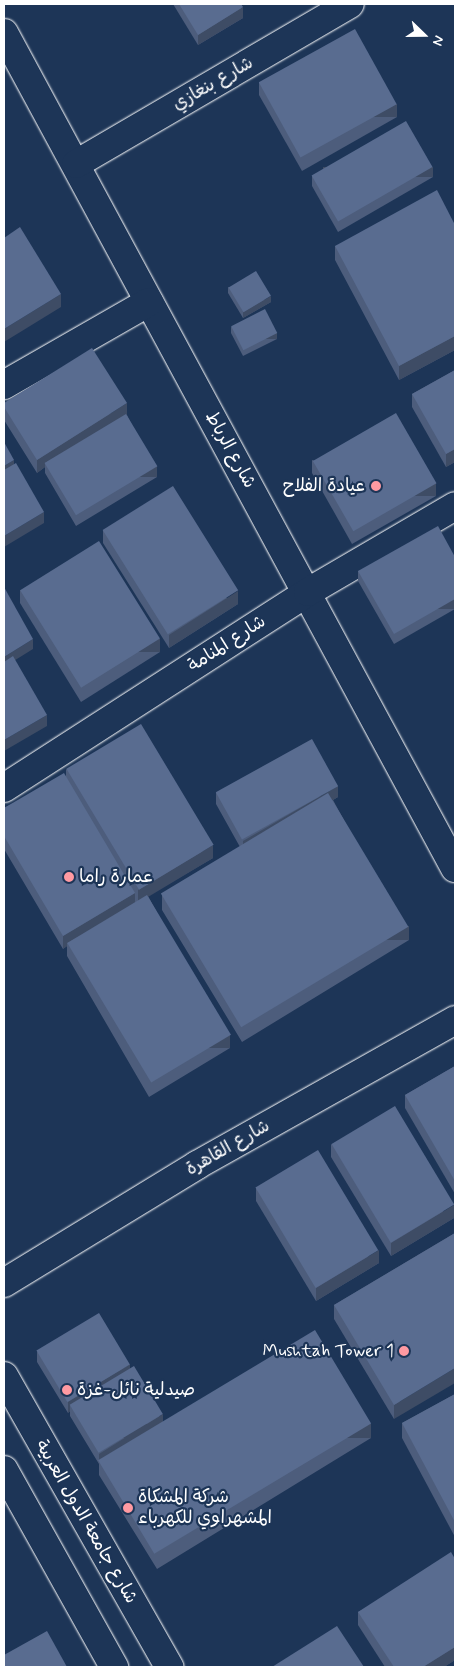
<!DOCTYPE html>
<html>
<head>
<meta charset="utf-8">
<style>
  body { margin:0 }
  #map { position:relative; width:459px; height:1671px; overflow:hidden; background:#1d3557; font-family:Mynerve,"Playpen Sans Arabic",sans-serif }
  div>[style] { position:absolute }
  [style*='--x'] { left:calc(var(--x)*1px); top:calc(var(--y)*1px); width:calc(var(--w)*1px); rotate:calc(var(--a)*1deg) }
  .roads { filter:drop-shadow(0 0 1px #fff) drop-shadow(0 0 1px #fff) }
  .minor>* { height:28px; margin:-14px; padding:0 14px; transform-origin:14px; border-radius:14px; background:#1d3557 }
  .secondary>* { height:28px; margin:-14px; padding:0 14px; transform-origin:14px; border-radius:14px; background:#1d3557 }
  .wall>* { inset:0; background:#4d5d7c }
  .shaded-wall>* { inset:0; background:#3e4c65; transform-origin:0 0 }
  .building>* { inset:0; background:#596c90; transform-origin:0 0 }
  .dots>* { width:14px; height:14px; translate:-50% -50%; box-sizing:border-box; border:2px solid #1d3557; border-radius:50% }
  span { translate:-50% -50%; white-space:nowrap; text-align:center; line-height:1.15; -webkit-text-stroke:4.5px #1d3557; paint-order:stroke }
  .street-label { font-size:18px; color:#fff }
  .poi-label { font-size:18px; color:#fff }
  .right { translate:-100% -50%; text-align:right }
  .left { translate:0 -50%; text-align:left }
  .frame { position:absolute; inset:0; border:5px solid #fff; pointer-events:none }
  .north { position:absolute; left:399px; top:10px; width:50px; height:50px; -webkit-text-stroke:4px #1d3557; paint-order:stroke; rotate:112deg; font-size:14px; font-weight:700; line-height:20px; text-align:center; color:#fff }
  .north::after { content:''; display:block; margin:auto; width:18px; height:22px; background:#fff; clip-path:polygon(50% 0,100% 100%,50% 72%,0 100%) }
</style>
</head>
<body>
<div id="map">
  <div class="roads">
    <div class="minor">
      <div style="--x:4;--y:33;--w:949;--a:61.63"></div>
      <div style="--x:76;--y:164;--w:317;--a:-30.3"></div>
      <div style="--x:4;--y:385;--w:167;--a:-29.8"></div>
      <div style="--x:4;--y:788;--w:362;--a:-32.8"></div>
      <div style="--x:308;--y:592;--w:170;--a:-30.3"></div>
      <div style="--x:4;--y:1283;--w:226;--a:-31.4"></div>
      <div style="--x:197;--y:1165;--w:296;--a:-29.3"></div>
    </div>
    <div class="secondary">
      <div style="--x:4;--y:1376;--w:335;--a:60.4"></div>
      <div style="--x:4;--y:1470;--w:226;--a:60.8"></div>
    </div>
  </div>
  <div class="wall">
    <div style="clip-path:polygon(173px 4px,241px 4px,243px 18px,198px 45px)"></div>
    <div style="clip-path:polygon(259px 82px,397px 117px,302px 171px,259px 95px)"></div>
    <div style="clip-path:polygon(312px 176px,433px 177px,338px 232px,312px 186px)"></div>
    <div style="clip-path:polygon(455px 225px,455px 350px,399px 380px,335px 260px,335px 246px)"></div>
    <div style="clip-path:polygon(228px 287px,271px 302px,243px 318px,228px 293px)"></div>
    <div style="clip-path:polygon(231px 327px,277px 339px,243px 356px,231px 333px)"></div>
    <div style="clip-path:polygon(455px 370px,455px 462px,446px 467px,412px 407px,412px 394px)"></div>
    <div style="clip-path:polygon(4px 403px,127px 415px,157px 477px,76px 526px,45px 473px,45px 467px,37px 473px,4px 420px)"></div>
    <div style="clip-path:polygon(312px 460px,436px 496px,352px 544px,312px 473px)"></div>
    <div style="clip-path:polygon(103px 530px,238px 604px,169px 648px,103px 543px)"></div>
    <div style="clip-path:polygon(455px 557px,455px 609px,394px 644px,358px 581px,358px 571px)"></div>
    <div style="clip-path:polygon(20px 590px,160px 652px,81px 702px,20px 603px)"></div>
    <div style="clip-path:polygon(66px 769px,213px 858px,148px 896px,230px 1048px,149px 1097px,67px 956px,67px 946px,63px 949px,4px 849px,4px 808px,66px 776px)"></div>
    <div style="clip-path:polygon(216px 793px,338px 797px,333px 800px,409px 940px,242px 1042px,162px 910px,162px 895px,240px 847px,216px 804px)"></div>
    <div style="clip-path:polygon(455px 1066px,455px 1194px,405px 1108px,405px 1095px)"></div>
    <div style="clip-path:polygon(331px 1144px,454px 1218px,391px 1256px,331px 1157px)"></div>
    <div style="clip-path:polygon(256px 1188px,379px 1263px,316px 1301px,256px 1201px)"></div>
    <div style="clip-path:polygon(455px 1233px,394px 1419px,334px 1319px,334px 1305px)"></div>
    <div style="clip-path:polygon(37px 1352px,130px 1369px,163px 1422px,371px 1438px,157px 1569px,99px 1475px,99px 1464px,70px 1416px,70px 1411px,68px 1413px,37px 1362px)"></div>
    <div style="clip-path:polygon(455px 1394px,455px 1537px,402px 1438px,402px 1423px)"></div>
    <div style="clip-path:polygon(455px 1559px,455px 1660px,444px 1667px,385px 1667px,358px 1625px,358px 1612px)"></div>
  </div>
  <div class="shaded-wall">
    <div style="clip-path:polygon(243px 7px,243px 18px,198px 45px,198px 35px)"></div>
    <div style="left:397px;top:104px;width:13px;height:109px;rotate:90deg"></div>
    <div style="left:433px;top:167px;width:10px;height:110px;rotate:90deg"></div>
    <div style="clip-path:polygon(61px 294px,61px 307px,4px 342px,4px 329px)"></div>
    <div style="clip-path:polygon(271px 296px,271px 302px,243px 318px,243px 312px)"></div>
    <div style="left:277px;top:333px;width:6px;height:38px;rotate:90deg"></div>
    <div style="clip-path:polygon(455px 336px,455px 350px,399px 380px,399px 366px)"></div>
    <div style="clip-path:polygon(127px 403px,127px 416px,45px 463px,45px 467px,37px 473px,37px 460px)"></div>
    <div style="clip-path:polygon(455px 449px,455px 462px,446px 467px,446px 454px)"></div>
    <div style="clip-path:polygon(14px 460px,14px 470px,4px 476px,4px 466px)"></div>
    <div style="left:157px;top:466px;width:11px;height:95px;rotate:90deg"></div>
    <div style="left:436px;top:483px;width:13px;height:97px;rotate:90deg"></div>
    <div style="clip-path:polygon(44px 512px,44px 523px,4px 547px,4px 536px)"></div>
    <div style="clip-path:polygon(238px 591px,238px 604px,169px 648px,169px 635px)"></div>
    <div style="left:455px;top:599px;width:10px;height:70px;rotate:90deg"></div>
    <div style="clip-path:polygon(33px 639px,33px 649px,4px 667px,4px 657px)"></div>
    <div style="left:160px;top:639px;width:13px;height:93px;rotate:90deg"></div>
    <div style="clip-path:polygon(47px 715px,47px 726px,4px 751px,4px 740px)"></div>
    <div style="clip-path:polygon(338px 786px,338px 797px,243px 851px,243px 841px)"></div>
    <div style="clip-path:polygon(213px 845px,213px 858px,138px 903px,138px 890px)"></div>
    <div style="clip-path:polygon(135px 893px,135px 906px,67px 943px,67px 946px,63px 949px,63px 936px)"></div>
    <div style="left:409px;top:926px;width:14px;height:196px;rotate:90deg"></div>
    <div style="left:230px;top:1035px;width:13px;height:95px;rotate:90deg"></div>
    <div style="clip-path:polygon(454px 1205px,454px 1218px,391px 1256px,391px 1243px)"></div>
    <div style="clip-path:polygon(379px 1250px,379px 1263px,316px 1301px,316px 1288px)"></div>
    <div style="clip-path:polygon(130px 1364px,130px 1374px,70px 1406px,70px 1411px,68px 1413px,68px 1402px)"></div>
    <div style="clip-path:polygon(455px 1368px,455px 1383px,394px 1419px,394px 1405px)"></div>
    <div style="clip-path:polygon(163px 1414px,163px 1425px,99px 1461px,99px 1464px,99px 1454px)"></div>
    <div style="left:371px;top:1424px;width:14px;height:250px;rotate:90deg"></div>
    <div style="clip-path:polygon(455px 1647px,455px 1660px,444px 1667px,423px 1667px)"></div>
  </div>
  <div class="building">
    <div style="clip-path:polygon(179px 4px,241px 4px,243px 7px,198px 35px)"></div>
    <div style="left:355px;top:29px;width:86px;height:110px;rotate:61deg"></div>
    <div style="left:406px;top:121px;width:53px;height:109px;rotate:60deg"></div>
    <div style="clip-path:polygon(437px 190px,455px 225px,455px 336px,399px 366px,335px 246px)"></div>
    <div style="clip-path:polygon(20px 227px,61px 294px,4px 329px,4px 238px)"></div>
    <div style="left:256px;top:271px;width:29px;height:32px;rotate:59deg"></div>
    <div style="left:265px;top:309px;width:27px;height:38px;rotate:63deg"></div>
    <div style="clip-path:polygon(92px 348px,127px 403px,37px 460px,4px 407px,4px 403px)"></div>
    <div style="clip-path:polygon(455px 370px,455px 449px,446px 454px,412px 394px)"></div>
    <div style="left:396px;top:413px;width:81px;height:96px;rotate:60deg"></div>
    <div style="left:126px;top:414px;width:61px;height:95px;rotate:59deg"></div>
    <div style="clip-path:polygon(4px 442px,14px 460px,4px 466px)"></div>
    <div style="clip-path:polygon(16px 463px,44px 512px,4px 536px,4px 470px)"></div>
    <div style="left:173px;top:486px;width:123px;height:83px;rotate:58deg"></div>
    <div style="clip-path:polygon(438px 526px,455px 557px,455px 599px,394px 634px,358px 571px)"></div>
    <div style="left:99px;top:541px;width:115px;height:93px;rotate:58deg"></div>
    <div style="clip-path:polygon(4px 587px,33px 639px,4px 657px)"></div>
    <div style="clip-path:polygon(13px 656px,47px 715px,4px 740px,4px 662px)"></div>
    <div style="left:141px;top:724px;width:141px;height:87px;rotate:59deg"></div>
    <div style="left:312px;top:739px;width:54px;height:110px;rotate:61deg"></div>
    <div style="clip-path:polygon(64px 773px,135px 893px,63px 936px,4px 836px,4px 808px)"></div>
    <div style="left:328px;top:793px;width:156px;height:195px;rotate:59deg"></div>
    <div style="left:147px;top:895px;width:163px;height:93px;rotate:59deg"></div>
    <div style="clip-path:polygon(455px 1066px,455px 1181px,405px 1095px)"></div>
    <div style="left:395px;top:1106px;width:115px;height:74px;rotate:59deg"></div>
    <div style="left:318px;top:1150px;width:117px;height:73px;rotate:59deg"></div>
    <div style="clip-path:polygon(455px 1233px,455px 1368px,394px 1405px,334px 1305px)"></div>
    <div style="left:99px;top:1313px;width:60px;height:73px;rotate:59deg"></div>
    <div style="left:315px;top:1330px;width:109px;height:253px;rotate:59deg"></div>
    <div style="left:134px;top:1366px;width:56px;height:75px;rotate:59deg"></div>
    <div style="clip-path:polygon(455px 1394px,455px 1522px,402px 1423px)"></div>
    <div style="clip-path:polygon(451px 1552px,455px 1559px,455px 1647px,423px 1667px,394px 1667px,358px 1612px)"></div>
    <div style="clip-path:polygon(337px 1626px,364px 1667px,272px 1667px)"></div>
    <div style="clip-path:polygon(47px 1631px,67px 1667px,4px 1667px,4px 1655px)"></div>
  </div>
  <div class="dots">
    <div style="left:376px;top:486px;background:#ff9aa2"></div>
    <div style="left:69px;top:877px;background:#ff9aa2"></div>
    <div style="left:404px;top:1351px;background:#ff9aa2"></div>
    <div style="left:67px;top:1390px;background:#ff9aa2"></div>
    <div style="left:128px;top:1508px;background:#ff9aa2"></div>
  </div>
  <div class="street-label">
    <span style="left:213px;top:84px;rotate:-30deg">شارع بنغازي</span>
    <span style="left:230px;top:450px;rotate:61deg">شارع الرباط</span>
    <span style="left:227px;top:644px;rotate:-33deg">شارع المنامة</span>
    <span style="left:228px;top:1148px;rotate:-30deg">شارع القاهرة</span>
    <span style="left:86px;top:1522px;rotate:60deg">شارع جامعة الدول العربية</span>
  </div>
  <div class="poi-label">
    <span class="right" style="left:365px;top:486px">عيادة الفلاح</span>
    <span class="left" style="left:79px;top:877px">عمارة راما</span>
    <span class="right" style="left:394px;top:1351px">Mushtah Tower 1</span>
    <span class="left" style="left:77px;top:1390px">صيدلية نائل-غزة</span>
    <span class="left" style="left:138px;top:1508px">شركة المشكاة<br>المشهراوي للكهرباء</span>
  </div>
  <div class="frame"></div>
  <div class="north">N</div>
</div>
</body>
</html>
